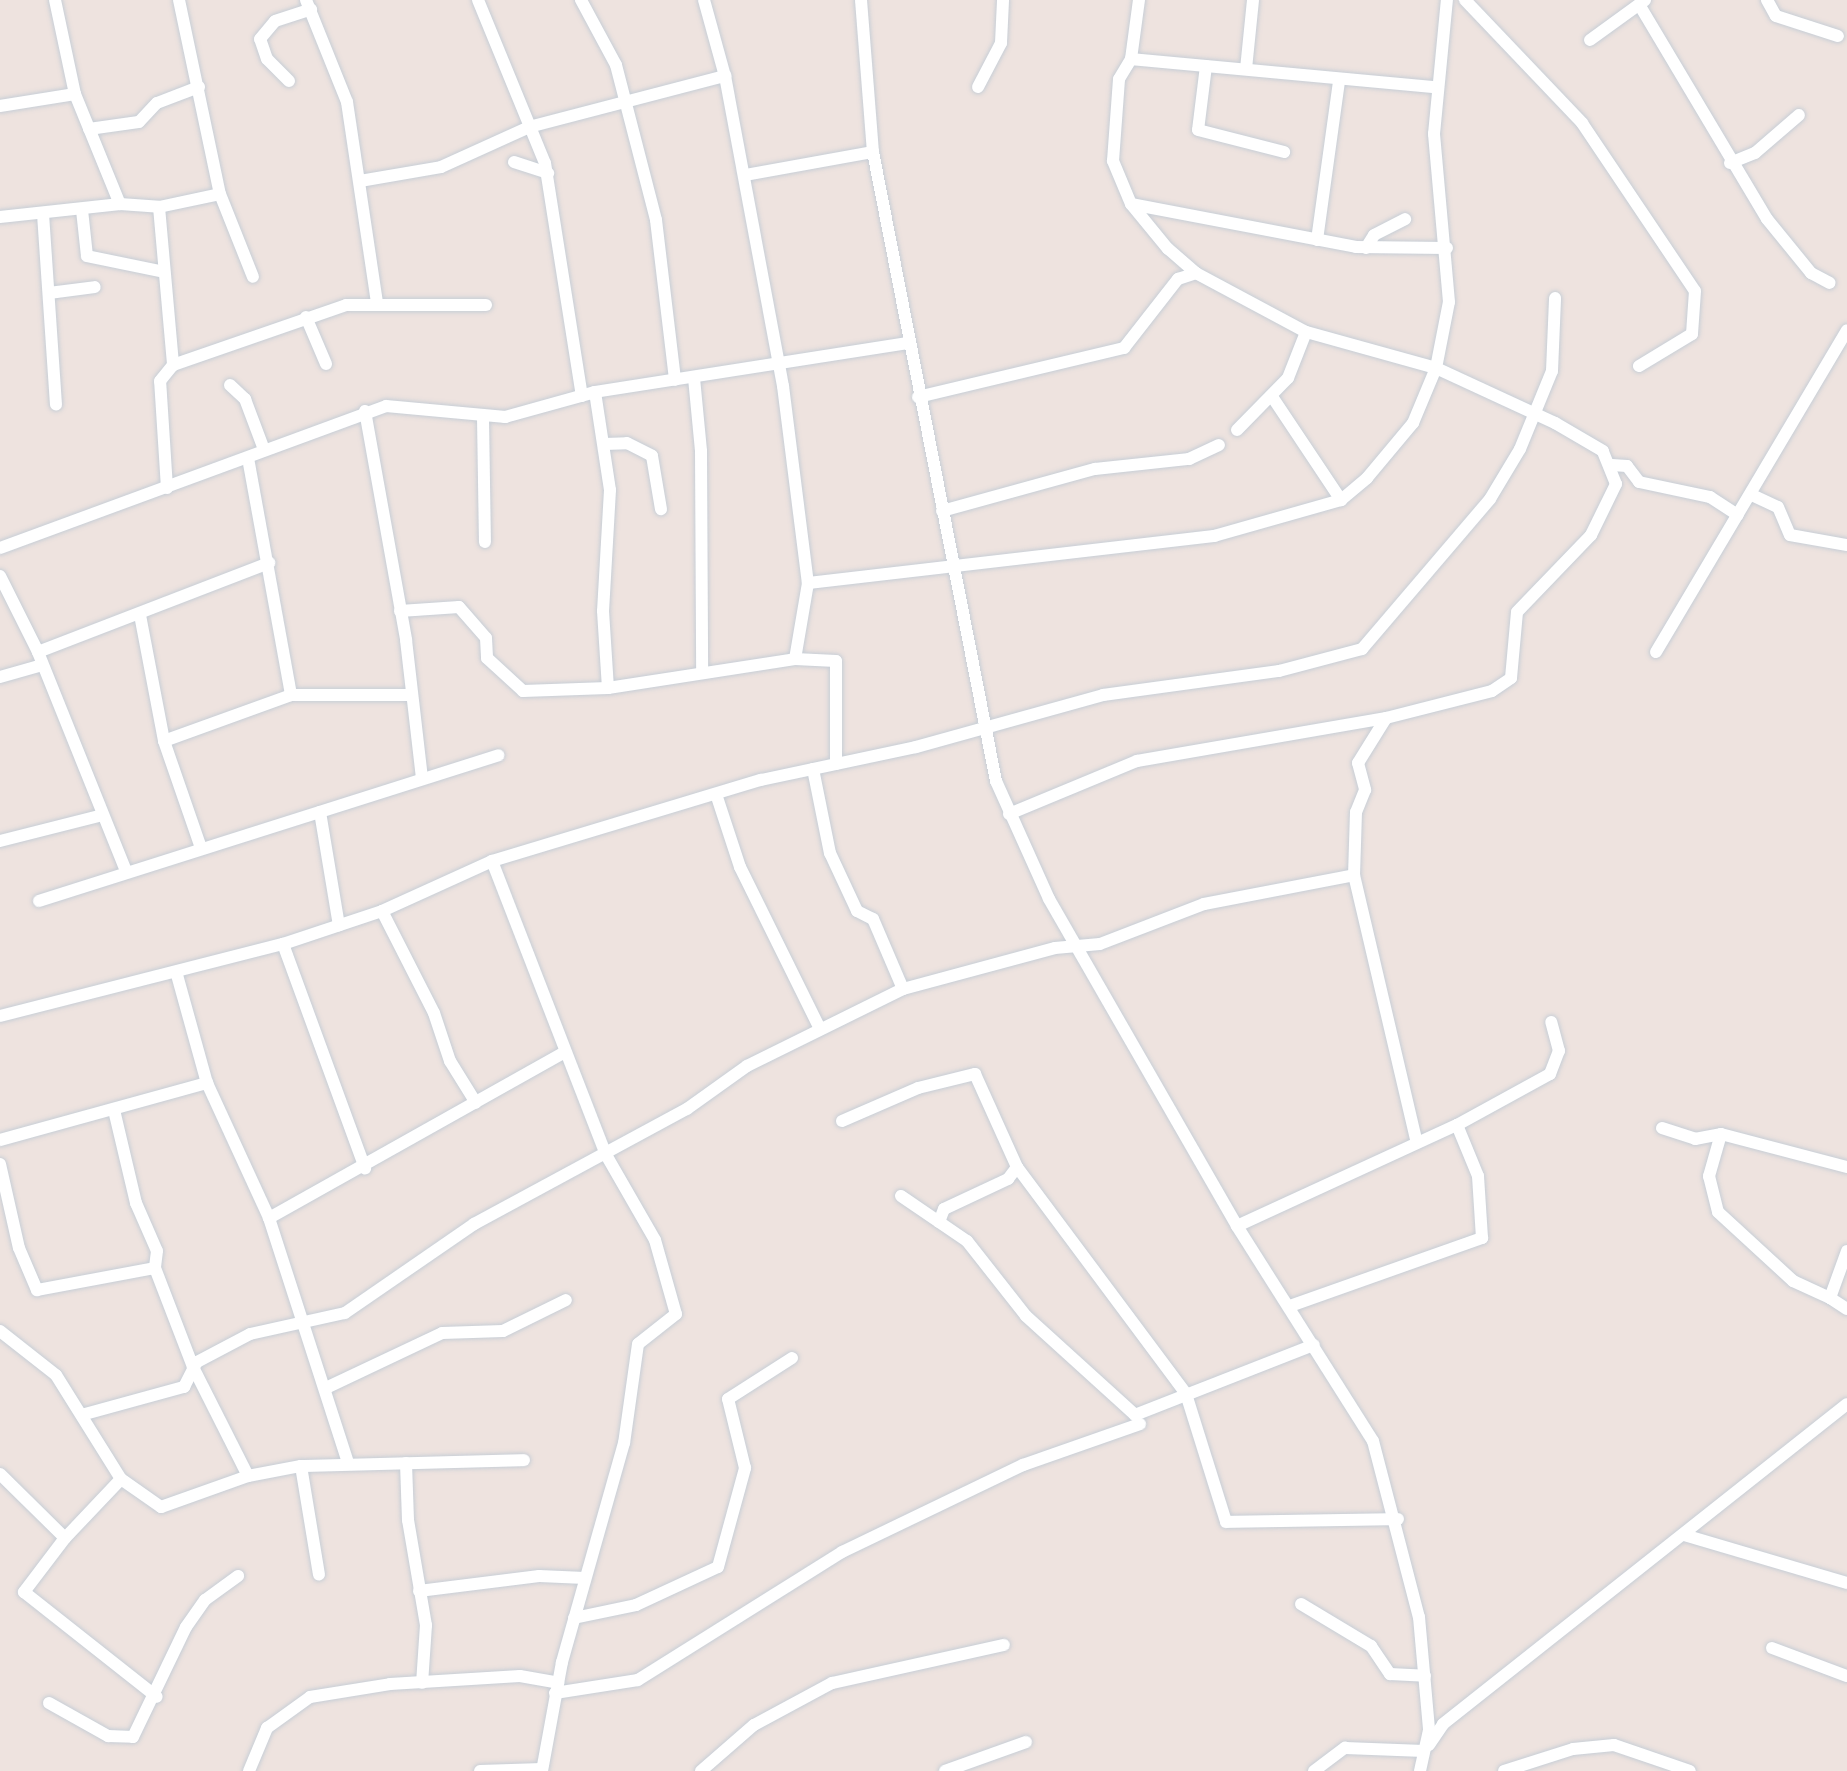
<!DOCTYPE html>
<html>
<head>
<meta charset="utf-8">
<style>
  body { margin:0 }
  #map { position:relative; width:1847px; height:1771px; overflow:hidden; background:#eee3df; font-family:Inter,sans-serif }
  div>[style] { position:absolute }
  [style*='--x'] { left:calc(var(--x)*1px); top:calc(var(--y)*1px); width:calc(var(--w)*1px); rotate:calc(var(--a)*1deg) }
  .roads { filter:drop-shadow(0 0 2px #c7ced6) drop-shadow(0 0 2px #c7ced6) }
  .minor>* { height:12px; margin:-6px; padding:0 6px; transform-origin:6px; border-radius:6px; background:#fff }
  span { translate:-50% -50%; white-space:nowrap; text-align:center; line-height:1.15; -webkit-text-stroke:5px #fff; paint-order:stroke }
</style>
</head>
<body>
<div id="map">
  <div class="roads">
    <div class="minor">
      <div style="--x:55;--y:0;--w:96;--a:78"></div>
      <div style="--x:75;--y:94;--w:119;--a:67.8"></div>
      <div style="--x:179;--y:0;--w:198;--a:78.1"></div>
      <div style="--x:220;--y:194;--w:89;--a:68.3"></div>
      <div style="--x:306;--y:0;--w:110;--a:68.1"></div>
      <div style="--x:347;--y:102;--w:202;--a:81.5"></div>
      <div style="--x:478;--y:0;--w:176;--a:67.7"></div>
      <div style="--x:545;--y:163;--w:236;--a:81"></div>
      <div style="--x:581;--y:0;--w:74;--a:61.7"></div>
      <div style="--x:616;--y:65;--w:160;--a:75.5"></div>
      <div style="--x:656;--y:220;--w:161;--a:83.2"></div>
      <div style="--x:704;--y:0;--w:79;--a:74.6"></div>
      <div style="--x:725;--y:76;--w:315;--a:79.4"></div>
      <div style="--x:783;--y:386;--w:199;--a:82.8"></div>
      <div style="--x:808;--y:583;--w:77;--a:99.7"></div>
      <div style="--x:861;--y:0;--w:152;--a:85.5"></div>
      <div style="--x:873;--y:152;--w:641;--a:78.94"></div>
      <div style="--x:996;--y:781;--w:129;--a:65.8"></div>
      <div style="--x:1049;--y:899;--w:377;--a:60.1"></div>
      <div style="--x:1237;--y:1226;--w:254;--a:57.7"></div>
      <div style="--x:1373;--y:1441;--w:182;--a:75.4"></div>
      <div style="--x:1419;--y:1617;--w:113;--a:84.9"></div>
      <div style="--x:1429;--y:1730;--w:42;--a:102.4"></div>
      <div style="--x:1465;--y:0;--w:170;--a:46.4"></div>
      <div style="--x:1582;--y:123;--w:202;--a:56.1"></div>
      <div style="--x:1695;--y:291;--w:43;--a:94"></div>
      <div style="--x:1692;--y:334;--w:62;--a:148.9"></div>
      <div style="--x:1767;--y:0;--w:18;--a:61"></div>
      <div style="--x:1776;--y:16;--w:65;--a:17.9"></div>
      <div style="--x:1640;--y:6;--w:248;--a:59.2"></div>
      <div style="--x:1767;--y:219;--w:70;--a:50.8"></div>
      <div style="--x:1811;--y:273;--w:21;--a:28"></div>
      <div style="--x:1590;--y:40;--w:68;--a:-36"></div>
      <div style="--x:1131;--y:59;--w:305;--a:5.3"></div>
      <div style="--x:1206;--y:66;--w:64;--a:97.1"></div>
      <div style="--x:1198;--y:130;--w:89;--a:14.3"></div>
      <div style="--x:1246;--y:69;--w:69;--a:-84.2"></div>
      <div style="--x:289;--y:81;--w:31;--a:-135"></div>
      <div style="--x:267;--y:59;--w:21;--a:-109"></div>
      <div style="--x:260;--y:39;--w:23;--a:-50"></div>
      <div style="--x:275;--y:21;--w:38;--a:-18"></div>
      <div style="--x:978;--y:87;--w:50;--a:-62.4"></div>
      <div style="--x:1001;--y:43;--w:43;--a:-87.3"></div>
      <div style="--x:0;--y:106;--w:76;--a:-9.1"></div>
      <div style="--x:89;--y:129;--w:50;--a:-8"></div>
      <div style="--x:139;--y:122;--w:26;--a:-47"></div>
      <div style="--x:157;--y:103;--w:45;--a:-20.9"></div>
      <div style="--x:514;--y:162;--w:36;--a:18"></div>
      <div style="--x:1730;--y:163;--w:27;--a:-22"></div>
      <div style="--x:1755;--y:153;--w:58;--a:-40.8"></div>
      <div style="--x:745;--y:175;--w:130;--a:-10.2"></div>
      <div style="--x:360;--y:181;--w:82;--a:-9.8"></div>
      <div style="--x:441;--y:167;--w:97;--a:-24.4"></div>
      <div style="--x:529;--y:127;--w:203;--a:-14.6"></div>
      <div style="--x:1131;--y:204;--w:229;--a:10.8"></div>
      <div style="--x:1356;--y:247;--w:91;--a:0.6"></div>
      <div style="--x:159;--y:207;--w:159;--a:84.9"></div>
      <div style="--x:82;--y:210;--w:46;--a:83.8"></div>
      <div style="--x:87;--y:256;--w:75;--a:11.6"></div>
      <div style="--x:43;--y:214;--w:191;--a:86.1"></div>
      <div style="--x:0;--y:217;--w:121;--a:-6.2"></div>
      <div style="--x:120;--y:204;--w:39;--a:4"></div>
      <div style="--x:159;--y:207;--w:62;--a:-12"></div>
      <div style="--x:1317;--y:240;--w:161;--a:-82.1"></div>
      <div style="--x:1366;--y:248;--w:15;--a:-58"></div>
      <div style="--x:1374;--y:235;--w:35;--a:-27"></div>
      <div style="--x:49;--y:293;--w:46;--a:-7.4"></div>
      <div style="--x:306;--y:317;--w:51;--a:66.9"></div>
      <div style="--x:694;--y:378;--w:73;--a:84.5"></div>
      <div style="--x:701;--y:451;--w:219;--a:89.7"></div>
      <div style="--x:230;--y:385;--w:21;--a:43"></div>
      <div style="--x:245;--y:399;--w:51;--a:69.4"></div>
      <div style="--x:595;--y:392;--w:99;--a:81.3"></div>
      <div style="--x:610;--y:490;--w:121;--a:93.3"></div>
      <div style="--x:603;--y:611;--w:77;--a:86.3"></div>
      <div style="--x:918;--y:397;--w:212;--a:-13.4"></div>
      <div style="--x:1124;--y:348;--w:88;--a:-52"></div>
      <div style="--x:1178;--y:279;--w:19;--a:-18"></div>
      <div style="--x:1273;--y:398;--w:123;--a:56.3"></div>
      <div style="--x:365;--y:411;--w:233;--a:79.8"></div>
      <div style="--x:406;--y:640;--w:140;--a:83.4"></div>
      <div style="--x:483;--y:418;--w:124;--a:89.1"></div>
      <div style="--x:1237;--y:430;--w:73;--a:-45.6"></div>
      <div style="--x:1288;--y:378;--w:49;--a:-68.6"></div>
      <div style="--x:604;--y:444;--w:23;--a:-2"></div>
      <div style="--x:627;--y:443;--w:28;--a:27"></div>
      <div style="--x:652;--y:456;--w:54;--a:80.4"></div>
      <div style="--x:248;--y:458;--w:241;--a:79.7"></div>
      <div style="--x:1612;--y:465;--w:15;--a:4"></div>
      <div style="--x:1627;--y:466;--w:20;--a:53"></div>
      <div style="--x:1639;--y:482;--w:73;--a:11.9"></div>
      <div style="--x:1710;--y:497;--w:33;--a:33"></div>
      <div style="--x:167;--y:488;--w:107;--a:-93.7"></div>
      <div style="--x:160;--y:381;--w:21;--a:-51"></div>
      <div style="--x:173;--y:365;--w:183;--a:-19.1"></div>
      <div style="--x:346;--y:305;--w:140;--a:0"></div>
      <div style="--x:1754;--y:496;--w:26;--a:25"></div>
      <div style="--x:1778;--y:507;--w:30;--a:67"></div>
      <div style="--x:1790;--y:535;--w:58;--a:10"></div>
      <div style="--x:942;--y:511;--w:159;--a:-15.4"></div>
      <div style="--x:1095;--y:469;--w:95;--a:-6.1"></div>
      <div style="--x:1189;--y:459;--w:33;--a:-25"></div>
      <div style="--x:0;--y:548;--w:411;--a:-20.2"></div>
      <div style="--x:386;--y:406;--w:120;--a:5.3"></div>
      <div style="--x:505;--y:417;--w:93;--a:-15.5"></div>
      <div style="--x:595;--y:392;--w:317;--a:-8.9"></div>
      <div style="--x:0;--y:576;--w:85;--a:63.4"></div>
      <div style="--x:808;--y:583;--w:409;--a:-6.6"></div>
      <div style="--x:1214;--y:536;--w:132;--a:-15.8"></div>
      <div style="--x:1341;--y:500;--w:34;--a:-40"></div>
      <div style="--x:1367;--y:478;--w:72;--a:-50.1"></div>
      <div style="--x:1413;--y:423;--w:60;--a:-67.3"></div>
      <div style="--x:1436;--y:368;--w:67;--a:-78.9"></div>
      <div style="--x:1449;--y:302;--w:169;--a:-95.1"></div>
      <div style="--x:1434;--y:134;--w:135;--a:-84.5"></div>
      <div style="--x:400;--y:611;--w:59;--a:-3.9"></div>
      <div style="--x:459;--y:607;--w:41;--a:48.9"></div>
      <div style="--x:486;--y:638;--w:20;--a:87"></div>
      <div style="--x:487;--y:658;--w:49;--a:42.5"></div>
      <div style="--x:523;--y:691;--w:85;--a:-2"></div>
      <div style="--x:608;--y:688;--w:189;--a:-8.8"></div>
      <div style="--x:795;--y:659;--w:41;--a:2.8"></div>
      <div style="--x:836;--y:661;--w:103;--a:90"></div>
      <div style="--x:140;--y:615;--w:128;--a:79.2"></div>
      <div style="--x:164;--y:741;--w:110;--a:70.9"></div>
      <div style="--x:1656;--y:652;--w:374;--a:-59.3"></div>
      <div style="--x:0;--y:677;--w:44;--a:-15.9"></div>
      <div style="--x:1386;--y:718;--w:53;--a:121.9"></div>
      <div style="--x:1358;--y:763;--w:28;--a:75"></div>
      <div style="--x:1365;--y:790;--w:24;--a:112"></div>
      <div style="--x:1356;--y:812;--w:63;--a:91.8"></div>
      <div style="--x:1354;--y:875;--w:275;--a:76.8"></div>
      <div style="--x:164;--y:741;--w:135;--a:-19.9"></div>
      <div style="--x:291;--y:695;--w:120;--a:0"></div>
      <div style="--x:813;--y:769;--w:86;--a:78.6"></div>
      <div style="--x:830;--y:853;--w:64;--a:65"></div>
      <div style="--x:857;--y:911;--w:18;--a:27"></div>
      <div style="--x:873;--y:919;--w:76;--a:66.8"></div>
      <div style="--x:717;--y:797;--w:74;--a:71.8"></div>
      <div style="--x:740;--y:867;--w:181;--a:63.7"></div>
      <div style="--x:320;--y:812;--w:115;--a:80.5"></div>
      <div style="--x:1009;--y:814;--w:139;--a:-22.5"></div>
      <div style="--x:1137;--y:761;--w:253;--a:-9.8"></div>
      <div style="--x:1386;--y:718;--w:109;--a:-14.3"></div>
      <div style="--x:1492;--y:691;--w:23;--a:-34"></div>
      <div style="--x:1511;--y:678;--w:66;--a:-84.8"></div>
      <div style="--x:1517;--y:612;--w:107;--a:-46.1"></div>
      <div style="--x:1591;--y:535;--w:57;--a:-63.9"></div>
      <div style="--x:1616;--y:484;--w:35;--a:-112"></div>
      <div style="--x:1603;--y:451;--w:56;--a:-149.7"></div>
      <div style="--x:1555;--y:423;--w:131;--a:-155.2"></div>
      <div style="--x:1436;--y:368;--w:135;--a:-164.5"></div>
      <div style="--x:1306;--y:332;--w:125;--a:-151.8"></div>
      <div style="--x:1196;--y:273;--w:37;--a:-139"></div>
      <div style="--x:1168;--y:249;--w:58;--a:-129.4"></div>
      <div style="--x:1131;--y:204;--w:47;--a:-112.7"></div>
      <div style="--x:1113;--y:161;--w:82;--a:-85.8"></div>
      <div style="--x:1119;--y:79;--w:23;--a:-59"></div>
      <div style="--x:1131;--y:59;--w:60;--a:-82.3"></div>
      <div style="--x:0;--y:841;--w:102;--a:-14.2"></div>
      <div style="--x:492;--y:861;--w:313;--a:68.8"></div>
      <div style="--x:605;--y:1153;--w:100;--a:60.1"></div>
      <div style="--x:655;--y:1240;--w:77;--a:74.2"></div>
      <div style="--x:676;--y:1314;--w:48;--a:141.7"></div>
      <div style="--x:638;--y:1344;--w:100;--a:98"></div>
      <div style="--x:624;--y:1443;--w:228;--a:105.8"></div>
      <div style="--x:562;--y:1662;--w:111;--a:100.4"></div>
      <div style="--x:126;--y:871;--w:236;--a:-111.9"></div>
      <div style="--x:38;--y:652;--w:248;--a:-21.1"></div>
      <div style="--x:39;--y:901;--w:482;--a:-17.6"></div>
      <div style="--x:382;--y:911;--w:114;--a:63"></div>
      <div style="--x:434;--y:1013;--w:51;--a:71.6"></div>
      <div style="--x:450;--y:1061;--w:49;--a:58.2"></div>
      <div style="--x:283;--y:944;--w:239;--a:69.9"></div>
      <div style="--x:177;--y:975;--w:112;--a:74.5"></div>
      <div style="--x:207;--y:1083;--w:149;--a:65.3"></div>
      <div style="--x:269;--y:1218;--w:256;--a:72.1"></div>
      <div style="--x:0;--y:1016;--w:292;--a:-14.3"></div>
      <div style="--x:283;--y:944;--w:104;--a:-18.4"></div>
      <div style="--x:382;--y:911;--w:121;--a:-24.4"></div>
      <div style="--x:492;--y:861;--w:281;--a:-16.8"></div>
      <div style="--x:761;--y:780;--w:158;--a:-12"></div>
      <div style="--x:916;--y:747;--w:194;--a:-15.5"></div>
      <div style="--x:1103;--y:695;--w:178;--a:-7.8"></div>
      <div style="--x:1279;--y:671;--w:86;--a:-14.8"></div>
      <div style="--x:1362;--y:649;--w:197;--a:-49.5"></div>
      <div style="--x:1490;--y:499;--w:58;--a:-59"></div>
      <div style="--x:1520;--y:449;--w:84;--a:-67.7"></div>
      <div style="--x:1552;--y:371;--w:73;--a:-87.6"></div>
      <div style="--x:114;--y:1110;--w:96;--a:76.7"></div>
      <div style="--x:136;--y:1203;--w:52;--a:66.4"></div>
      <div style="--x:157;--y:1251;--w:17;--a:97"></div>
      <div style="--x:155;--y:1268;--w:106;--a:69"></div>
      <div style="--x:193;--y:1367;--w:122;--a:63.2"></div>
      <div style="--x:842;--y:1121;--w:83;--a:-23.5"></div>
      <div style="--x:918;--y:1088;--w:59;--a:-13.8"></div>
      <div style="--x:975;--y:1074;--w:102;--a:65.7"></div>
      <div style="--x:1017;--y:1167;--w:283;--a:53.3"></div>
      <div style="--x:1186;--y:1394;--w:134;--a:72.6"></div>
      <div style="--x:1226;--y:1522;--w:172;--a:-1"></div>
      <div style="--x:1662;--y:1128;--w:35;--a:18"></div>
      <div style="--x:1695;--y:1139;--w:26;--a:-11"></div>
      <div style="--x:1721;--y:1134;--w:130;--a:14.7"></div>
      <div style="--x:1721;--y:1134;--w:44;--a:105.9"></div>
      <div style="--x:1709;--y:1176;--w:37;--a:76"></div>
      <div style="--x:1718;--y:1212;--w:102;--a:42.6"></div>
      <div style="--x:1793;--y:1281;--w:41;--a:24.7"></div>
      <div style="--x:0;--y:1140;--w:215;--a:-15.4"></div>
      <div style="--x:0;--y:1164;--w:86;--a:77.3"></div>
      <div style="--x:19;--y:1248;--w:46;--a:66.8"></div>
      <div style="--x:37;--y:1290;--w:120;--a:-10.6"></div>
      <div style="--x:901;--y:1196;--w:80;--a:34.3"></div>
      <div style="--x:967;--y:1241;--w:95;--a:51.8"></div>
      <div style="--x:1026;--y:1316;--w:147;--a:42.2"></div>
      <div style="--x:1135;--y:1415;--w:192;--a:-21.4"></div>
      <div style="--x:269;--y:1218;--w:339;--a:-29.3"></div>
      <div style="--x:939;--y:1222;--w:14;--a:-69"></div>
      <div style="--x:944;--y:1209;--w:71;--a:-25.1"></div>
      <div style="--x:1008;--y:1179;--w:15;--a:-53"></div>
      <div style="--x:1237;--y:1226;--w:242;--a:-24.7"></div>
      <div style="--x:1457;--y:1125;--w:106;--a:-28.7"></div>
      <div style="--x:1550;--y:1074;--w:25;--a:-69"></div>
      <div style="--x:1559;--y:1051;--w:30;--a:-105"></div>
      <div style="--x:1847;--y:1251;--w:50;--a:109.9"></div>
      <div style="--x:1830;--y:1298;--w:20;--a:33"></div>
      <div style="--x:1290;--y:1306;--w:204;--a:-19.5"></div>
      <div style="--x:1482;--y:1238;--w:62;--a:-93.7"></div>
      <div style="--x:1478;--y:1176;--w:55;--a:-112.4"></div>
      <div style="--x:0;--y:1331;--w:71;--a:38.2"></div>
      <div style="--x:56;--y:1375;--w:123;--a:58"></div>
      <div style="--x:121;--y:1479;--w:81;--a:133.5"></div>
      <div style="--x:65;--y:1538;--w:91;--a:-135.4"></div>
      <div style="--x:328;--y:1387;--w:126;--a:-25.3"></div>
      <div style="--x:442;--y:1333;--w:61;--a:-1.9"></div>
      <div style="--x:503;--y:1331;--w:70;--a:-26.2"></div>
      <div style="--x:85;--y:1414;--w:103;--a:-15.3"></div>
      <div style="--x:184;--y:1387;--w:28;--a:-63"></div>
      <div style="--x:197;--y:1362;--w:60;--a:-27.8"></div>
      <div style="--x:250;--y:1334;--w:97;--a:-12.5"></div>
      <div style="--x:345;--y:1313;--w:157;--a:-34.6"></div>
      <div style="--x:474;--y:1224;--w:242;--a:-28.4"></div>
      <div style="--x:687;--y:1109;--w:74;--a:-35.6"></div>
      <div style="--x:747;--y:1066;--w:174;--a:-26.3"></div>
      <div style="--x:903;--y:989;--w:157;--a:-15.1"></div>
      <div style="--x:1055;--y:948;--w:45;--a:-5.1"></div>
      <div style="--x:1100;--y:944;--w:111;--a:-21"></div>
      <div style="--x:1204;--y:904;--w:153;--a:-10.9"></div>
      <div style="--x:406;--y:1463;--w:57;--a:88"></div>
      <div style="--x:408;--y:1520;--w:107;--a:80.3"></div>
      <div style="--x:426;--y:1625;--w:58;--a:93.9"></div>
      <div style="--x:301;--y:1466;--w:110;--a:80.6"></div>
      <div style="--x:121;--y:1479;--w:49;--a:35"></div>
      <div style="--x:161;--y:1507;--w:92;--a:-19.6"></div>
      <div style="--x:248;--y:1476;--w:54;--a:-10.7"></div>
      <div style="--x:301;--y:1466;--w:223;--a:-1.5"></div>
      <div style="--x:1684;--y:1535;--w:170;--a:16.4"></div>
      <div style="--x:65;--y:1538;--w:68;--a:127.2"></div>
      <div style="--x:24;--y:1592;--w:169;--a:38.3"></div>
      <div style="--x:419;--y:1591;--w:121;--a:-7.1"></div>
      <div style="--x:539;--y:1576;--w:46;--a:2.5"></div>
      <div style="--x:1301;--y:1604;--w:82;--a:31"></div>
      <div style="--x:1371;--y:1646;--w:34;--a:56"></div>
      <div style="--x:1390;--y:1674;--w:35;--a:3"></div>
      <div style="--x:574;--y:1618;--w:63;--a:-11.8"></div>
      <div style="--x:636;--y:1605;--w:90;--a:-24.9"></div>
      <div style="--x:718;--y:1567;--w:103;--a:-74.7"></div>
      <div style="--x:745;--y:1468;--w:71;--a:-103.8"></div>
      <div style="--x:728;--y:1399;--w:76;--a:-32.6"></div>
      <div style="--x:1772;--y:1648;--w:80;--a:20.5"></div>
      <div style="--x:555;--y:1693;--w:84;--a:-8.9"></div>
      <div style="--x:638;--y:1680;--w:241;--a:-32.1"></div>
      <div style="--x:842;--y:1552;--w:201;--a:-25.7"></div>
      <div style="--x:1023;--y:1465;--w:124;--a:-19.3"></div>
      <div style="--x:49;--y:1703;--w:68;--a:29.2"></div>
      <div style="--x:108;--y:1736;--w:25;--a:2"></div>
      <div style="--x:133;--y:1737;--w:122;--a:-64.3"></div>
      <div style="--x:186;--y:1627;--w:33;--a:-55"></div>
      <div style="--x:205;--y:1600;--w:41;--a:-36"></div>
      <div style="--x:1429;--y:1745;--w:25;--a:-56"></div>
      <div style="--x:1443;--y:1724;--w:515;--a:-38.38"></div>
      <div style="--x:249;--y:1771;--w:47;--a:-67.3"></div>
      <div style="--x:267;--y:1728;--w:53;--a:-35.8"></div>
      <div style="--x:310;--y:1697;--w:81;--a:-9.2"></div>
      <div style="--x:390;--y:1684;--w:130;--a:-3.5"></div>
      <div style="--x:520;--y:1676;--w:39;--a:10"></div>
      <div style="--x:480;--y:1771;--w:62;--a:-1.8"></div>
      <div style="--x:701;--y:1771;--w:70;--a:-41"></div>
      <div style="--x:754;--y:1725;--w:89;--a:-28.3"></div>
      <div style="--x:832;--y:1683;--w:176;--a:-12.5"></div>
      <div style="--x:945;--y:1771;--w:86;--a:-19.7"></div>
      <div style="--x:1314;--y:1771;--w:39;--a:-37"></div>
      <div style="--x:1345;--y:1748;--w:79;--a:2.2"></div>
      <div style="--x:1504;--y:1771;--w:72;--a:-17.7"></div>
      <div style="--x:1573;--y:1749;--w:41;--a:-5.6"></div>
      <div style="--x:1614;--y:1745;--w:80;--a:18.9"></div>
    </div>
  </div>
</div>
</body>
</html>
